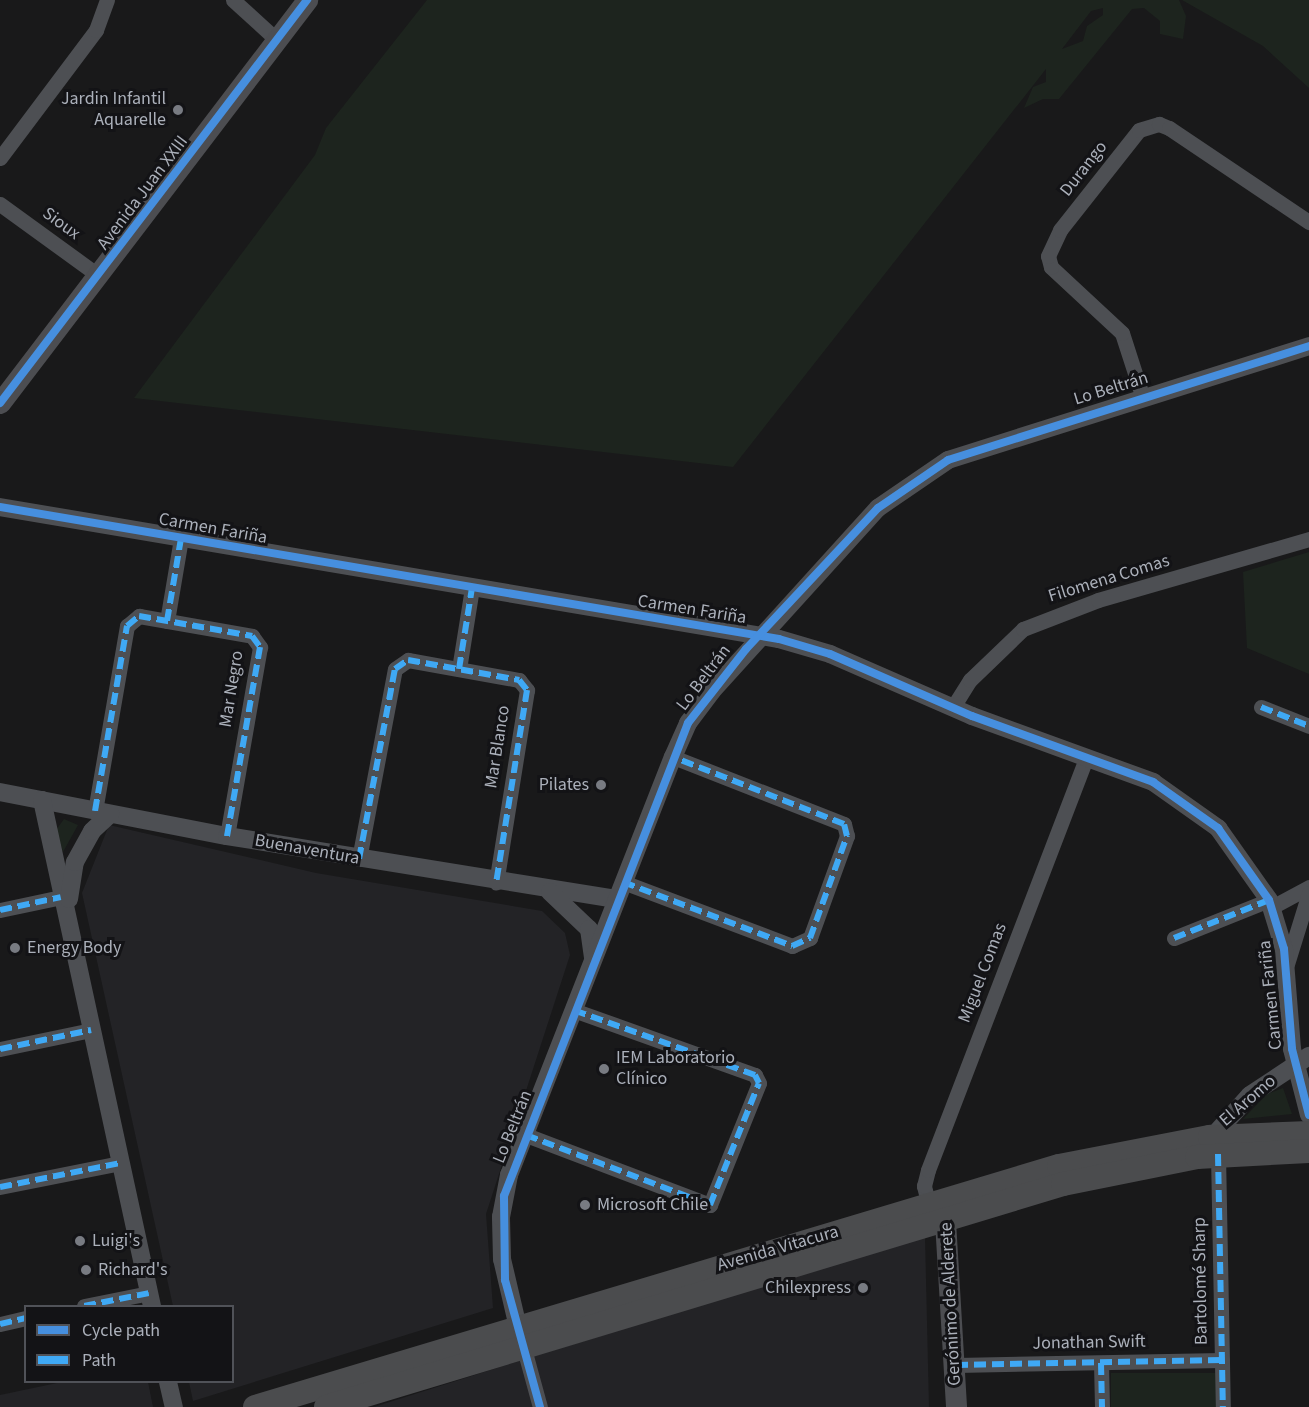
<!DOCTYPE html>
<html>
<head>
<meta charset="utf-8">
<style>
  body { margin:0 }
  #map { position:relative; width:1309px; height:1407px; overflow:hidden; background:#19191a; font-family:"Source Sans 3",sans-serif }
  div>[style] { position:absolute }
  [style*='--x'] { left:calc(var(--x)*1px); top:calc(var(--y)*1px); width:calc(var(--w)*1px); rotate:calc(var(--a)*1deg) }
  .built>* { inset:0; background:#232326 }
  .green>* { inset:0; background:#1d241e; transform-origin:0 0 }
  .minor>* { height:15px; margin:-7.5px; padding:0 7.5px; transform-origin:7.5px; border-radius:7.5px; background:#4d4f53 }
  .tertiary>* { height:18px; margin:-9px; padding:0 9px; transform-origin:9px; border-radius:9px; background:#4d4f53 }
  .secondary>* { height:21px; margin:-10.5px; padding:0 10.5px; transform-origin:10.5px; border-radius:10.5px; background:#4c4d51 }
  .primary>* { height:24px; margin:-12px; padding:0 12px; transform-origin:12px; border-radius:12px; background:#4b4c4e }
  .quiet>* { height:6px; margin-top:-3px; transform-origin:0; background:repeating-linear-gradient(90deg,#3fa9f5 0 12px,transparent 0 18px) }
  .cycleway>* { height:8px; margin:-4px; padding:0 4px; transform-origin:4px; border-radius:4px; background:#468fdf }
  .dots>* { width:16px; height:16px; translate:-50% -50%; box-sizing:border-box; border:3px solid #131316; border-radius:50% }
  span { translate:-50% -50%; white-space:nowrap; text-align:center; line-height:1.15; -webkit-text-stroke:6px #131316; paint-order:stroke }
  .poi-label { font-size:18px; color:#abb0ba }
  .right { translate:-100% -50%; text-align:right }
  .left { translate:0 -50%; text-align:left }
  .street-label { font-size:18px; color:#abb0ba }
  .legend { position:absolute; left:24px; top:1305px; width:210px; height:78px; box-sizing:border-box; background:#131316; border:2px solid #505258; margin:0; padding:8px 10px; list-style:none; font-size:18px; color:#abb0ba }
  .legend li { display:flex; align-items:center; gap:12px; height:30px }
  .legend b { width:30px; border:2px solid #505258 }
</style>
</head>
<body>
<div id="map">
  <div class="built">
    <div style="clip-path:polygon(109px 825px,316px 873px,542px 911px,565px 933px,570px 955px,486px 1214px,493px 1308px,193px 1401px,189px 1382px,232px 1382px,232px 1306px,173px 1306px,82px 893px)"></div>
    <div style="clip-path:polygon(925px 1237px,929px 1407px,374px 1407px,541px 1354px)"></div>
    <div style="clip-path:polygon(62px 1382px,148px 1382px,153px 1407px,0 1407px,0 1395px)"></div>
  </div>
  <div class="green">
    <div style="clip-path:polygon(evenodd,427px 0,1179px 0,1186px 16px,1183px 39px,1160px 34px,1160px 21px,1144px 8px,1132px 9px,1059px 99px,1043px 99px,1024px 108px,1033px 87px,1046px 82px,1046px 69px,733px 467px,134px 398px,315px 155px,326px 128px,427px 0,1103px 8px,1103px 15px,1087px 26px,1083px 41px,1062px 49px,1091px 11px,1103px 8px)"></div>
    <div style="clip-path:polygon(1182px 0,1309px 0,1309px 88px,1263px 46px)"></div>
    <div style="clip-path:polygon(1309px 552px,1309px 674px,1247px 648px,1243px 572px)"></div>
    <div style="clip-path:polygon(64px 819px,78px 825px,63px 852px,56px 830px)"></div>
    <div style="clip-path:polygon(1283px 1088px,1292px 1114px,1243px 1119px,1267px 1094px)"></div>
    <div style="left:1216px;top:1373px;width:34px;height:105px;rotate:90deg"></div>
  </div>
  <div class="minor">
    <div style="--x:233;--y:0;--w:59;--a:42.3"></div>
    <div style="--x:0;--y:158;--w:160;--a:-53.1"></div>
    <div style="--x:96;--y:30;--w:32;--a:-70"></div>
    <div style="--x:0;--y:204;--w:122;--a:36"></div>
    <div style="--x:1142;--y:395;--w:65;--a:-107.9"></div>
    <div style="--x:1122;--y:333;--w:97;--a:-137.1"></div>
    <div style="--x:1051;--y:267;--w:11;--a:-105"></div>
    <div style="--x:1048;--y:256;--w:29;--a:-65"></div>
    <div style="--x:1060;--y:230;--w:127;--a:-51.7"></div>
    <div style="--x:1139;--y:130;--w:21;--a:-17"></div>
    <div style="--x:1159;--y:124;--w:11;--a:22"></div>
    <div style="--x:1169;--y:128;--w:169;--a:33.9"></div>
    <div style="--x:167;--y:621;--w:84;--a:-80.4"></div>
    <div style="--x:459;--y:669;--w:82;--a:-80.9"></div>
    <div style="--x:953;--y:707;--w:32;--a:-58"></div>
    <div style="--x:970;--y:680;--w:74;--a:-43.9"></div>
    <div style="--x:1023;--y:629;--w:80;--a:-21.1"></div>
    <div style="--x:1098;--y:600;--w:220;--a:-16.1"></div>
    <div style="--x:1261;--y:707;--w:52;--a:21.6"></div>
    <div style="--x:95;--y:811;--w:188;--a:-80.2"></div>
    <div style="--x:127;--y:626;--w:16;--a:-40"></div>
    <div style="--x:139;--y:616;--w:115;--a:10"></div>
    <div style="--x:252;--y:636;--w:14;--a:54"></div>
    <div style="--x:260;--y:647;--w:192;--a:99.9"></div>
    <div style="--x:359;--y:859;--w:193;--a:-79.3"></div>
    <div style="--x:395;--y:669;--w:16;--a:-35"></div>
    <div style="--x:408;--y:660;--w:113;--a:10.2"></div>
    <div style="--x:519;--y:680;--w:13;--a:51"></div>
    <div style="--x:527;--y:690;--w:195;--a:99.1"></div>
    <div style="--x:623;--y:882;--w:181;--a:20.7"></div>
    <div style="--x:792;--y:946;--w:20;--a:-24"></div>
    <div style="--x:810;--y:938;--w:109;--a:-70.1"></div>
    <div style="--x:847;--y:836;--w:12;--a:-104"></div>
    <div style="--x:844;--y:824;--w:184;--a:-158.6"></div>
    <div style="--x:1272;--y:907;--w:42;--a:-28.4"></div>
    <div style="--x:0;--y:910;--w:62;--a:-12"></div>
    <div style="--x:1174;--y:938;--w:102;--a:-21.8"></div>
    <div style="--x:1287;--y:964;--w:74;--a:-72.8"></div>
    <div style="--x:0;--y:1049;--w:93;--a:-11.8"></div>
    <div style="--x:526;--y:1135;--w:197;--a:20.8"></div>
    <div style="--x:710;--y:1205;--w:131;--a:-68.1"></div>
    <div style="--x:759;--y:1083;--w:9;--a:-117"></div>
    <div style="--x:755;--y:1075;--w:190;--a:-160.3"></div>
    <div style="--x:1218;--y:1154;--w:253;--a:88.9"></div>
    <div style="--x:0;--y:1187;--w:122;--a:-11.3"></div>
    <div style="--x:929;--y:1205;--w:20;--a:-105"></div>
    <div style="--x:924;--y:1186;--w:16;--a:-76"></div>
    <div style="--x:928;--y:1170;--w:443;--a:-69"></div>
    <div style="--x:84;--y:1306;--w:66;--a:-11.3"></div>
    <div style="--x:0;--y:1324;--w:27;--a:-13"></div>
    <div style="--x:523;--y:1345;--w:64;--a:74.7"></div>
    <div style="--x:1101;--y:1363;--w:44;--a:88.7"></div>
    <div style="--x:956;--y:1365;--w:266;--a:-1.1"></div>
  </div>
  <div class="tertiary">
    <div style="--x:0;--y:507;--w:790;--a:9.62"></div>
    <div style="--x:779;--y:639;--w:53;--a:16.4"></div>
    <div style="--x:830;--y:654;--w:155;--a:23.6"></div>
    <div style="--x:972;--y:716;--w:193;--a:20"></div>
    <div style="--x:1153;--y:782;--w:80;--a:35.3"></div>
    <div style="--x:1218;--y:828;--w:88;--a:54.7"></div>
    <div style="--x:1269;--y:900;--w:51;--a:73"></div>
    <div style="--x:1284;--y:949;--w:100;--a:85.4"></div>
    <div style="--x:1292;--y:1049;--w:68;--a:75.6"></div>
    <div style="--x:0;--y:792;--w:231;--a:11"></div>
    <div style="--x:227;--y:836;--w:394;--a:9.2"></div>
    <div style="--x:42;--y:800;--w:518;--a:77.74"></div>
    <div style="--x:550;--y:892;--w:54;--a:43.5"></div>
    <div style="--x:589;--y:929;--w:29;--a:82"></div>
    <div style="--x:69;--y:899;--w:37;--a:-81"></div>
    <div style="--x:75;--y:862;--w:35;--a:-61"></div>
    <div style="--x:92;--y:831;--w:25;--a:-43"></div>
    <div style="--x:1207;--y:1143;--w:64;--a:-48.1"></div>
    <div style="--x:1250;--y:1095;--w:71;--a:-33.5"></div>
    <div style="--x:521;--y:1340;--w:83;--a:-103.2"></div>
    <div style="--x:502;--y:1259;--w:42;--a:-91.4"></div>
    <div style="--x:501;--y:1217;--w:43;--a:-79.2"></div>
    <div style="--x:509;--y:1175;--w:449;--a:-68.6"></div>
    <div style="--x:673;--y:757;--w:37;--a:-66"></div>
    <div style="--x:688;--y:723;--w:40;--a:-53"></div>
    <div style="--x:712;--y:691;--w:247;--a:-47.8"></div>
    <div style="--x:878;--y:508;--w:85;--a:-34.4"></div>
    <div style="--x:948;--y:460;--w:379;--a:-17.5"></div>
    <div style="--x:168;--y:1382;--w:26;--a:77"></div>
  </div>
  <div class="secondary">
    <div style="--x:0;--y:403;--w:507;--a:-52.7"></div>
    <div style="--x:944;--y:1204;--w:203;--a:86.6"></div>
  </div>
  <div class="primary">
    <div style="--x:255;--y:1407;--w:839;--a:-16.69"></div>
    <div style="--x:1059;--y:1166;--w:154;--a:-10.9"></div>
    <div style="--x:1210;--y:1137;--w:99;--a:-2.3"></div>
    <div style="--x:326;--y:1407;--w:770;--a:-16.83"></div>
    <div style="--x:1063;--y:1184;--w:137;--a:-11.4"></div>
    <div style="--x:1197;--y:1157;--w:112;--a:-3.1"></div>
  </div>
  <div class="quiet">
    <div style="--x:167;--y:621;--w:84;--a:-80.4"></div>
    <div style="--x:459;--y:669;--w:82;--a:-80.9"></div>
    <div style="--x:1261;--y:707;--w:52;--a:21.6"></div>
    <div style="--x:95;--y:811;--w:188;--a:-80.2"></div>
    <div style="--x:127;--y:626;--w:16;--a:-40"></div>
    <div style="--x:139;--y:616;--w:115;--a:10"></div>
    <div style="--x:252;--y:636;--w:14;--a:54"></div>
    <div style="--x:260;--y:647;--w:192;--a:99.9"></div>
    <div style="--x:359;--y:859;--w:193;--a:-79.3"></div>
    <div style="--x:395;--y:669;--w:16;--a:-35"></div>
    <div style="--x:408;--y:660;--w:113;--a:10.2"></div>
    <div style="--x:519;--y:680;--w:13;--a:51"></div>
    <div style="--x:527;--y:690;--w:195;--a:99.1"></div>
    <div style="--x:623;--y:882;--w:181;--a:20.7"></div>
    <div style="--x:792;--y:946;--w:20;--a:-24"></div>
    <div style="--x:810;--y:938;--w:109;--a:-70.1"></div>
    <div style="--x:847;--y:836;--w:12;--a:-104"></div>
    <div style="--x:844;--y:824;--w:184;--a:-158.6"></div>
    <div style="--x:0;--y:910;--w:62;--a:-12"></div>
    <div style="--x:1174;--y:938;--w:102;--a:-21.8"></div>
    <div style="--x:0;--y:1049;--w:93;--a:-11.8"></div>
    <div style="--x:526;--y:1135;--w:197;--a:20.8"></div>
    <div style="--x:710;--y:1205;--w:131;--a:-68.1"></div>
    <div style="--x:759;--y:1083;--w:9;--a:-117"></div>
    <div style="--x:755;--y:1075;--w:190;--a:-160.3"></div>
    <div style="--x:1218;--y:1154;--w:253;--a:88.9"></div>
    <div style="--x:0;--y:1187;--w:122;--a:-11.3"></div>
    <div style="--x:84;--y:1306;--w:66;--a:-11.3"></div>
    <div style="--x:0;--y:1324;--w:27;--a:-13"></div>
    <div style="--x:1101;--y:1363;--w:44;--a:88.7"></div>
    <div style="--x:956;--y:1365;--w:266;--a:-1.1"></div>
  </div>
  <div class="cycleway">
    <div style="--x:0;--y:403;--w:507;--a:-52.7"></div>
    <div style="--x:0;--y:507;--w:790;--a:9.62"></div>
    <div style="--x:779;--y:639;--w:53;--a:16.4"></div>
    <div style="--x:830;--y:654;--w:155;--a:23.6"></div>
    <div style="--x:972;--y:716;--w:193;--a:20"></div>
    <div style="--x:1153;--y:782;--w:80;--a:35.3"></div>
    <div style="--x:1218;--y:828;--w:88;--a:54.7"></div>
    <div style="--x:1269;--y:900;--w:51;--a:73"></div>
    <div style="--x:1284;--y:949;--w:100;--a:85.4"></div>
    <div style="--x:1292;--y:1049;--w:68;--a:75.6"></div>
    <div style="--x:540;--y:1407;--w:132;--a:-105.4"></div>
    <div style="--x:505;--y:1280;--w:84;--a:-90.7"></div>
    <div style="--x:504;--y:1196;--w:508;--a:-68.74"></div>
    <div style="--x:688;--y:723;--w:94;--a:-51.9"></div>
    <div style="--x:746;--y:649;--w:193;--a:-46.9"></div>
    <div style="--x:878;--y:508;--w:85;--a:-34.4"></div>
    <div style="--x:948;--y:460;--w:379;--a:-17.5"></div>
  </div>
  <div class="dots">
    <div style="left:178px;top:110px;background:#787b82"></div>
    <div style="left:601px;top:785px;background:#787b82"></div>
    <div style="left:15px;top:948px;background:#787b82"></div>
    <div style="left:604px;top:1069px;background:#787b82"></div>
    <div style="left:585px;top:1205px;background:#787b82"></div>
    <div style="left:80px;top:1241px;background:#787b82"></div>
    <div style="left:86px;top:1270px;background:#787b82"></div>
    <div style="left:863px;top:1288px;background:#787b82"></div>
  </div>
  <div class="poi-label">
    <span class="right" style="left:166px;top:110px">Jardin Infantil<br>Aquarelle</span>
    <span class="right" style="left:589px;top:785px">Pilates</span>
    <span class="left" style="left:27px;top:948px">Energy Body</span>
    <span class="left" style="left:616px;top:1069px">IEM Laboratorio<br>Clínico</span>
    <span class="left" style="left:597px;top:1205px">Microsoft Chile</span>
    <span class="left" style="left:92px;top:1241px">Luigi's</span>
    <span class="left" style="left:98px;top:1270px">Richard's</span>
    <span class="right" style="left:851px;top:1288px">Chilexpress</span>
  </div>
  <div class="street-label">
    <span style="left:1084px;top:169px;rotate:-52deg">Durango</span>
    <span style="left:143px;top:193px;rotate:-53deg">Avenida Juan XXIII</span>
    <span style="left:61px;top:224px;rotate:36deg">Sioux</span>
    <span style="left:1111px;top:389px;rotate:-17deg">Lo Beltrán</span>
    <span style="left:213px;top:529px;rotate:10deg">Carmen Fariña</span>
    <span style="left:1109px;top:579px;rotate:-17deg">Filomena Comas</span>
    <span style="left:692px;top:610px;rotate:9deg">Carmen Fariña</span>
    <span style="left:704px;top:678px;rotate:-53deg">Lo Beltrán</span>
    <span style="left:232px;top:689px;rotate:-81deg">Mar Negro</span>
    <span style="left:498px;top:747px;rotate:-81deg">Mar Blanco</span>
    <span style="left:307px;top:850px;rotate:10deg">Buenaventura</span>
    <span style="left:983px;top:973px;rotate:-69deg">Miguel Comas</span>
    <span style="left:1271px;top:995px;rotate:-96deg">Carmen Fariña</span>
    <span style="left:1248px;top:1101px;rotate:-41deg">El Aromo</span>
    <span style="left:513px;top:1127px;rotate:-68deg">Lo Beltrán</span>
    <span style="left:778px;top:1249px;rotate:-16deg">Avenida Vitacura</span>
    <span style="left:1201px;top:1281px;rotate:-91deg">Bartolomé Sharp</span>
    <span style="left:951px;top:1304px;rotate:-93deg">Gerónimo de Alderete</span>
    <span style="left:1089px;top:1343px;rotate:-1deg">Jonathan Swift</span>
  </div>
  <ul class="legend">
  <li><b style="height:8px;background:#468fdf"></b>Cycle path</li>
  <li><b style="height:8px;background:#3fa9f5"></b>Path</li>
  </ul>
</div>
</body>
</html>
